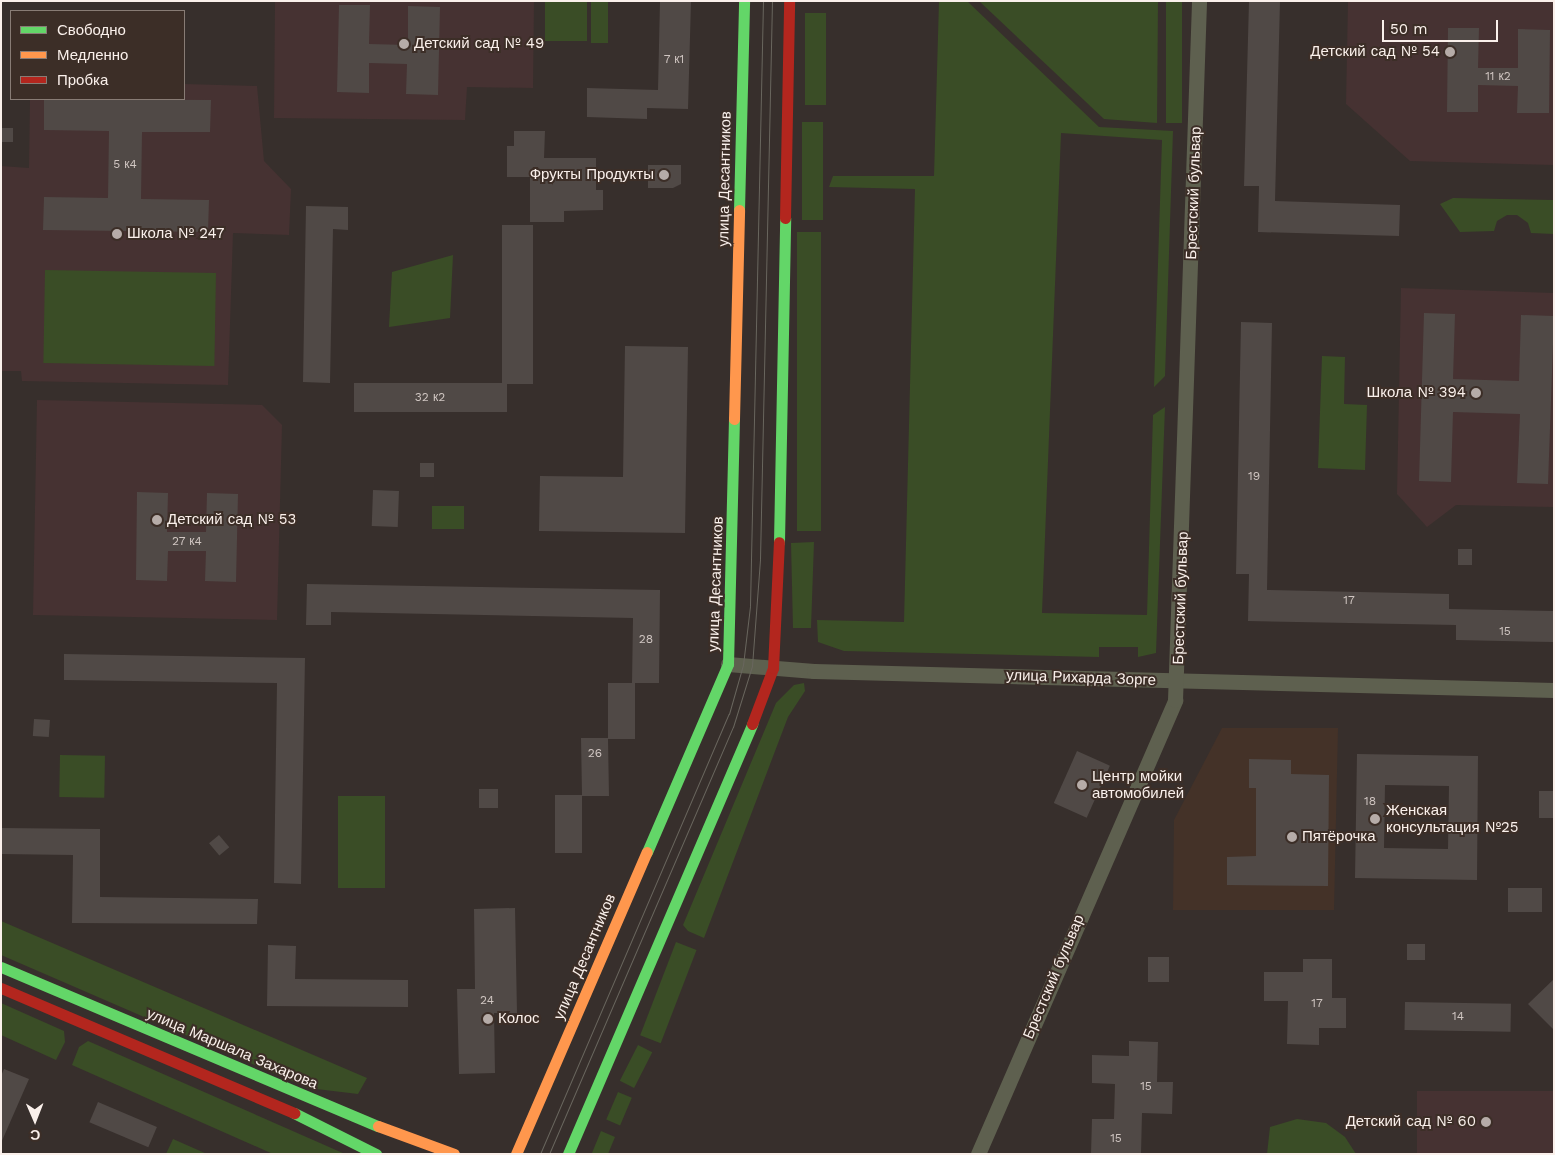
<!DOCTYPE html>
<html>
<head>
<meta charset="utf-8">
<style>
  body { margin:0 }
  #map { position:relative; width:1555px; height:1155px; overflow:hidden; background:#372f2c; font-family:"Work Sans",sans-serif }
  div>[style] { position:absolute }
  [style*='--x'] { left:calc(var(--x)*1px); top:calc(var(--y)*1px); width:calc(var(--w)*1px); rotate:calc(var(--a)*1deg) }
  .built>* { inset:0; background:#443228 }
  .education>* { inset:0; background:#463232; transform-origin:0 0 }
  .green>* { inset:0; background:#3a4d26; transform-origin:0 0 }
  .building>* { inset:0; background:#504946; transform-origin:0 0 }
  .street>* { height:15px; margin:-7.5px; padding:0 7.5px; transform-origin:7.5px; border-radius:7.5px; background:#5e604f }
  .fast>* { height:11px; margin:-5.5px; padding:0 5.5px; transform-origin:5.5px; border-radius:5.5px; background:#63d668 }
  .slow>* { height:11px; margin:-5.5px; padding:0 5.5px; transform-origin:5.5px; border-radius:5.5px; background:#ff974d }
  .jam>* { height:11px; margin:-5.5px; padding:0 5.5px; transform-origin:5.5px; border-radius:5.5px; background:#b3261e }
  .tram>* { height:1px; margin:-0.5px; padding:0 0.5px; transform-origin:0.5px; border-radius:0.5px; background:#69665e }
  .dots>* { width:14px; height:14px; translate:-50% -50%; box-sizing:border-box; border:2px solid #3c2e27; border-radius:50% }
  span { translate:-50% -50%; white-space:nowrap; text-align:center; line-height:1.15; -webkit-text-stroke:4px #3c2e27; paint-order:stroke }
  .number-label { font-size:12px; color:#d0c6c2 }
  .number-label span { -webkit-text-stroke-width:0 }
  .poi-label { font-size:15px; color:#faf0eb }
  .left { translate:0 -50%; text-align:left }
  .right { translate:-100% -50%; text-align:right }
  .street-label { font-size:15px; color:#faf0eb }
  .frame { position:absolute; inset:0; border:2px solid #faf0eb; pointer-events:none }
  .legend { position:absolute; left:10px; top:10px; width:175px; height:90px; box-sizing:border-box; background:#3c2e27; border:1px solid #887c75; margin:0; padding:6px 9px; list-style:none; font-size:15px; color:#faf0eb }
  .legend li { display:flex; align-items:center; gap:10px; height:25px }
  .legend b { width:25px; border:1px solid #887c75 }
  .north { position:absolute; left:10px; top:1095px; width:50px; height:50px; -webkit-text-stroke:4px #3c2e27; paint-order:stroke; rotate:179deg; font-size:14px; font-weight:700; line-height:20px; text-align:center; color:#faf0eb }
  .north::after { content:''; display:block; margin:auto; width:18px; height:22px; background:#faf0eb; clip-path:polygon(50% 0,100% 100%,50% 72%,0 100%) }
  .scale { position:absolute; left:1382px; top:20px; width:116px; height:22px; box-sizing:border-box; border:2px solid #faf0eb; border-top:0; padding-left:6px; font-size:15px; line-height:18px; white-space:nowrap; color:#faf0eb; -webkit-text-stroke:4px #3c2e27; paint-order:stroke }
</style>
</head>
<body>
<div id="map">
  <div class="built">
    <div style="clip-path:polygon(1222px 728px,1338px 728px,1334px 910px,1173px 910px,1174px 820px)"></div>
  </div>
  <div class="education">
    <div style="clip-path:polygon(275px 1px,534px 1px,533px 88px,467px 87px,465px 120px,274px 118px)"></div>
    <div style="clip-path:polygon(1348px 1px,1554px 1px,1554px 165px,1410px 161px,1346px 104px)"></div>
    <div style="clip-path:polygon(184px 84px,257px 86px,264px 161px,291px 189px,289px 235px,233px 233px,228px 385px,22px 381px,21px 371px,1px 371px,1px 166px,29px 168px,30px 99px,184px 99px)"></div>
    <div style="clip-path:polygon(1401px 288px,1554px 293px,1554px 507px,1456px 505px,1427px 527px,1397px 494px)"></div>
    <div style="clip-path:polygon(37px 400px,262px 405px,282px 425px,277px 620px,33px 615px)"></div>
    <div style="left:1417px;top:1091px;width:137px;height:63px"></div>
  </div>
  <div class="green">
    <div style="left:545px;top:1px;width:42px;height:40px"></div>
    <div style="left:591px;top:1px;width:17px;height:42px"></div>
    <div style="clip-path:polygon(939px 1px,967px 1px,1099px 127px,1173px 131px,1165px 376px,1154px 387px,1162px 140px,1061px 133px,1042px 613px,1147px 615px,1153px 415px,1165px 407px,1156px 653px,1138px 657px,1138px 647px,1099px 647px,1099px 657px,844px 651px,818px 642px,817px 620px,904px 622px,915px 189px,829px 187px,833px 176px,934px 176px)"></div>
    <div style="clip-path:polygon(979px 1px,1158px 1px,1157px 123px,1104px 119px)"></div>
    <div style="left:1166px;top:1px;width:16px;height:122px"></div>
    <div style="left:805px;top:13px;width:21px;height:92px"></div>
    <div style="left:802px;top:122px;width:21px;height:98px"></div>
    <div style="clip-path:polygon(1453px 198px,1554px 200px,1554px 234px,1531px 233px,1528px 223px,1517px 215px,1507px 215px,1497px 221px,1494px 231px,1460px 232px,1440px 204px)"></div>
    <div style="left:797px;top:232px;width:24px;height:299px"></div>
    <div style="clip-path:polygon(453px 255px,450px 318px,389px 327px,392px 272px)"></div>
    <div style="left:45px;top:270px;width:171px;height:93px;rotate:1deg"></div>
    <div style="clip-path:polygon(1322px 356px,1345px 357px,1344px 404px,1367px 405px,1365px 470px,1318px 468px)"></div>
    <div style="left:432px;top:506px;width:32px;height:23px"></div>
    <div style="clip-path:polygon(814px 542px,811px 628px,793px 628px,791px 543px)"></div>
    <div style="clip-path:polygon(804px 683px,805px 691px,788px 717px,704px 938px,688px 931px,683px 925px,776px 703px,794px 685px)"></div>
    <div style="left:60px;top:755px;width:45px;height:42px;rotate:1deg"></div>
    <div style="left:338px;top:796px;width:47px;height:92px"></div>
    <div style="clip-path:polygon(1px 921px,367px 1078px,358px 1094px,308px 1088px,1px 955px)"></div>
    <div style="left:676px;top:942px;width:22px;height:100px;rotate:21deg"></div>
    <div style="clip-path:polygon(1px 1003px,64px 1031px,65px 1042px,56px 1060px,1px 1035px)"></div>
    <div style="clip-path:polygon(88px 1041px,345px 1154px,273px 1154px,72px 1065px,79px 1047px)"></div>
    <div style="left:638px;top:1045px;width:16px;height:40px;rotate:27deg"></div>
    <div style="left:618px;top:1092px;width:15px;height:30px;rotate:23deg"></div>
    <div style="clip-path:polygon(1297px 1119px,1326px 1123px,1345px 1137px,1356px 1154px,1267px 1154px,1270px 1127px)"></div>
    <div style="clip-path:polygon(601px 1131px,615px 1137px,608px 1154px,592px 1153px)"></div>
    <div style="clip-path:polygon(173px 1139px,207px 1154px,166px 1154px)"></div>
  </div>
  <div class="building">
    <div style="clip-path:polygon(660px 1px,691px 1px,688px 109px,647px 108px,647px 119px,587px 117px,587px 88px,658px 90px)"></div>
    <div style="clip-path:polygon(1249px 1px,1280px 1px,1275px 201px,1400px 205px,1399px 236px,1258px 232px,1259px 186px,1244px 186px)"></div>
    <div style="clip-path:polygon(339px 5px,370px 5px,369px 44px,408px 45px,408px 6px,440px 7px,438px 95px,406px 94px,407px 64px,369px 63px,369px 93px,337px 92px)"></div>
    <div style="clip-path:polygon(1448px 28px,1479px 28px,1478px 68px,1518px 68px,1518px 29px,1550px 30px,1549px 113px,1517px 113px,1518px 86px,1478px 85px,1478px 112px,1447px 112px)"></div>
    <div style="clip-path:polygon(44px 99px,211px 100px,210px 132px,142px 132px,141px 199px,209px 200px,208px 232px,43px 230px,44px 197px,108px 198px,109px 131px,44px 130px)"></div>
    <div style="left:1px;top:128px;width:12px;height:14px"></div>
    <div style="clip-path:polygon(514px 131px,545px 131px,544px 158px,596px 158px,596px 190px,603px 190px,603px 210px,564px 211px,564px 222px,530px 222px,530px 177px,507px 177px,507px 146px,514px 146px)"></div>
    <div style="clip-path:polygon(648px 165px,681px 165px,681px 184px,673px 188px,648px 188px)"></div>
    <div style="clip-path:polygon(306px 206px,348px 207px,348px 230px,333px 229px,330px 383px,303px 382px)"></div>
    <div style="left:502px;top:225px;width:31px;height:159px"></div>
    <div style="clip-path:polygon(1424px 313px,1455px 314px,1453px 379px,1519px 381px,1521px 315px,1554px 316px,1548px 484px,1517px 483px,1520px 414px,1453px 412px,1451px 482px,1419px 481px)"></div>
    <div style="clip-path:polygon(1241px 322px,1272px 323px,1267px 590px,1449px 594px,1449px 609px,1554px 611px,1554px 642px,1456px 640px,1456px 625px,1248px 621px,1249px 574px,1236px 574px)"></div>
    <div style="clip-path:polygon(625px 346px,688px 347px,685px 533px,539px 531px,540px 476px,623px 477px)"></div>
    <div style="left:354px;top:383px;width:153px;height:29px"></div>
    <div style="left:420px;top:463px;width:14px;height:14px"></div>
    <div style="left:373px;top:490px;width:26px;height:36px;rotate:2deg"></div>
    <div style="clip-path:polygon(137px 492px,168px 493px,167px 532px,206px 532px,207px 493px,238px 494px,236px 582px,205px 581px,206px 551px,168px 551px,167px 581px,136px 580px)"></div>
    <div style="left:1458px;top:549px;width:14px;height:16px"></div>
    <div style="clip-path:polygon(307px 584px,660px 590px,659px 683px,635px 683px,635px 739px,608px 739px,609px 796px,582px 796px,582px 853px,555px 853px,555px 795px,582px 795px,581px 738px,608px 738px,608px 683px,632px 683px,633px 618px,331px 612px,331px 625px,306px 625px)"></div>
    <div style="clip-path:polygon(64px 654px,305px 658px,301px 884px,274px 883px,277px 683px,64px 680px)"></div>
    <div style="left:34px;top:719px;width:16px;height:17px;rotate:4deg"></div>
    <div style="left:1077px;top:751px;width:36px;height:57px;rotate:24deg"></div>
    <div style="clip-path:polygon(evenodd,1357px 754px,1478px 756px,1477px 880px,1355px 878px,1357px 754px,1385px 785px,1449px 786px,1448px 849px,1384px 848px,1385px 785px)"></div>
    <div style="clip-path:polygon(1249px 759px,1291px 760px,1291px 774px,1329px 775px,1328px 886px,1227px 885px,1227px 857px,1256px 856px,1256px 788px,1249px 788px)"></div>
    <div style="left:479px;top:789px;width:19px;height:19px"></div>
    <div style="left:1539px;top:791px;width:15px;height:27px"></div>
    <div style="clip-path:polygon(1px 828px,100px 829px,100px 897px,258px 899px,257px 924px,72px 923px,73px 855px,1px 854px)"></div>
    <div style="left:219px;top:835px;width:16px;height:13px;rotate:50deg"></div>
    <div style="left:1508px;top:888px;width:34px;height:24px"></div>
    <div style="clip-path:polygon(515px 908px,517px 1013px,494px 1013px,495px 1073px,459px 1074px,457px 989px,475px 989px,474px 909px)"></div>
    <div style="left:1407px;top:944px;width:18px;height:16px"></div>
    <div style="clip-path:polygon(268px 945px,296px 946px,295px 979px,408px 980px,408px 1007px,267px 1006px)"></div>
    <div style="left:1148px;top:957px;width:21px;height:25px"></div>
    <div style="clip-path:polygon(1303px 959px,1332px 959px,1332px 998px,1346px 998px,1346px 1028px,1319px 1028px,1319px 1045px,1287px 1044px,1288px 1001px,1264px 1001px,1264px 972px,1303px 972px)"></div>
    <div style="clip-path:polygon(1554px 979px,1554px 1030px,1528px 1004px)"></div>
    <div style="left:1405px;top:1002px;width:106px;height:28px;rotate:1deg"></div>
    <div style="clip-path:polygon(1129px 1041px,1158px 1042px,1157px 1082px,1173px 1082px,1172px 1114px,1142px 1113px,1141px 1154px,1091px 1154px,1092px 1119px,1114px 1119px,1115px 1084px,1092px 1083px,1092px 1055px,1129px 1056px)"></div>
    <div style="clip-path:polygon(4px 1069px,29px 1079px,1px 1143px,1px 1076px)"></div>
    <div style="left:98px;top:1102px;width:64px;height:22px;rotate:23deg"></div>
  </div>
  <div class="street">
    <div style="--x:728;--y:664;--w:86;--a:4.7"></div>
    <div style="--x:814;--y:671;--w:740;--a:1.47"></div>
    <div style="--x:978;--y:1154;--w:495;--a:-66.5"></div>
    <div style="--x:1175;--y:700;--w:699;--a:-88.03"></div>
  </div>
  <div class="fast">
    <div style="--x:739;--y:210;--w:209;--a:-88.6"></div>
    <div style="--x:779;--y:542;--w:324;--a:-88.9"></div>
    <div style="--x:647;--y:852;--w:205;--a:-66.7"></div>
    <div style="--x:728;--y:664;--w:245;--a:-88.6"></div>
    <div style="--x:1;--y:967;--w:409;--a:22.9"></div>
    <div style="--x:294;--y:1113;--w:92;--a:26.6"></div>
    <div style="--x:568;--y:1154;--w:468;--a:-66.8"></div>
  </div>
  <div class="slow">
    <div style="--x:734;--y:419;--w:209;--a:-88.6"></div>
    <div style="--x:378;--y:1126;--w:81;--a:20.2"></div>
    <div style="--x:516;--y:1154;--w:329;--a:-66.6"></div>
  </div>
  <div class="jam">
    <div style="--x:785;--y:218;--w:217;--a:-88.9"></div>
    <div style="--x:752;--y:724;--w:60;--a:-69.4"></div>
    <div style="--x:773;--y:668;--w:126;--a:-87.3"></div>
    <div style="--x:1;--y:988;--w:319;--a:23.1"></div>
  </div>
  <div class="tram">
    <div style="--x:540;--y:1154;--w:479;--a:-66.8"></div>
    <div style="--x:729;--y:714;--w:51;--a:-74.1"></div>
    <div style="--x:743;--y:665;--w:59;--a:-83.2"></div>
    <div style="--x:750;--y:606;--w:605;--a:-88.77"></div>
    <div style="--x:549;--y:1154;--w:465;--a:-66.7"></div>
    <div style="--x:733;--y:727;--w:64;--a:-72.7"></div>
    <div style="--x:752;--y:666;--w:107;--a:-85.7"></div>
    <div style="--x:760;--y:559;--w:558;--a:-88.77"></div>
  </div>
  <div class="dots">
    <div style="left:404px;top:44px;background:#b6aca8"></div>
    <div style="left:1450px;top:52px;background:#b6aca8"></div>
    <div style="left:664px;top:175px;background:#b6aca8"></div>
    <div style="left:117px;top:234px;background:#b6aca8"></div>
    <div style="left:1476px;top:393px;background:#b6aca8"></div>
    <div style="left:157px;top:520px;background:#b6aca8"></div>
    <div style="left:1082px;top:785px;background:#b6aca8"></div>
    <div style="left:1375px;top:819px;background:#b6aca8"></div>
    <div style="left:1292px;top:837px;background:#b6aca8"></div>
    <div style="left:488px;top:1019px;background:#b6aca8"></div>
    <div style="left:1486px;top:1122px;background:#b6aca8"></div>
  </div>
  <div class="number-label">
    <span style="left:674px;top:60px">7 к1</span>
    <span style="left:1498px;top:77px">11 к2</span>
    <span style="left:125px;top:165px">5 к4</span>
    <span style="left:430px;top:398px">32 к2</span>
    <span style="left:1254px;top:477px">19</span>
    <span style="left:187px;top:542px">27 к4</span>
    <span style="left:1349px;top:601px">17</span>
    <span style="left:1505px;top:632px">15</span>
    <span style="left:646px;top:640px">28</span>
    <span style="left:595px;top:754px">26</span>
    <span style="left:1370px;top:802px">18</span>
    <span style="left:487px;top:1001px">24</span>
    <span style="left:1317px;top:1004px">17</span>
    <span style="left:1458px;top:1017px">14</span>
    <span style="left:1146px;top:1087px">15</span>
    <span style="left:1116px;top:1139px">15</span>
  </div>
  <div class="poi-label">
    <span class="left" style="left:414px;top:44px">Детский сад № 49</span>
    <span class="right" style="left:1440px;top:52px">Детский сад № 54</span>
    <span class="right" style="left:654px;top:175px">Фрукты Продукты</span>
    <span class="left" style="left:127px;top:234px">Школа № 247</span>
    <span class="right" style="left:1466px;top:393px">Школа № 394</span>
    <span class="left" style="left:167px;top:520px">Детский сад № 53</span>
    <span class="left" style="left:1092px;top:785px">Центр мойки<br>автомобилей</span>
    <span class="left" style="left:1386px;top:819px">Женская<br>консультация №25</span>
    <span class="left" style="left:1302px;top:837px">Пятёрочка</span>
    <span class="left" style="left:498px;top:1019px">Колос</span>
    <span class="right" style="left:1476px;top:1122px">Детский сад № 60</span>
  </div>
  <div class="street-label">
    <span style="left:725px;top:179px;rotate:-89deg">улица Десантников</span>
    <span style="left:1194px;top:193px;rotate:-88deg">Брестский бульвар</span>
    <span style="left:716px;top:584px;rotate:-88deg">улица Десантников</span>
    <span style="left:1181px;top:598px;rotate:-88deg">Брестский бульвар</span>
    <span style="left:1081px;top:678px;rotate:2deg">улица Рихарда Зорге</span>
    <span style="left:585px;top:957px;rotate:-67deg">улица Десантников</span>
    <span style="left:1054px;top:977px;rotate:-67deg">Брестский бульвар</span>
    <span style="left:232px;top:1049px;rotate:23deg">улица Маршала Захарова</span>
  </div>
  <div class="frame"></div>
  <ul class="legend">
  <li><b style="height:6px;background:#63d668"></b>Свободно</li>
  <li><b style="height:6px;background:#ff974d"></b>Медленно</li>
  <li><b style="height:6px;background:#b3261e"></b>Пробка</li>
  </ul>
  <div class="north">С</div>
  <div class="scale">50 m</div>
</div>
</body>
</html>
